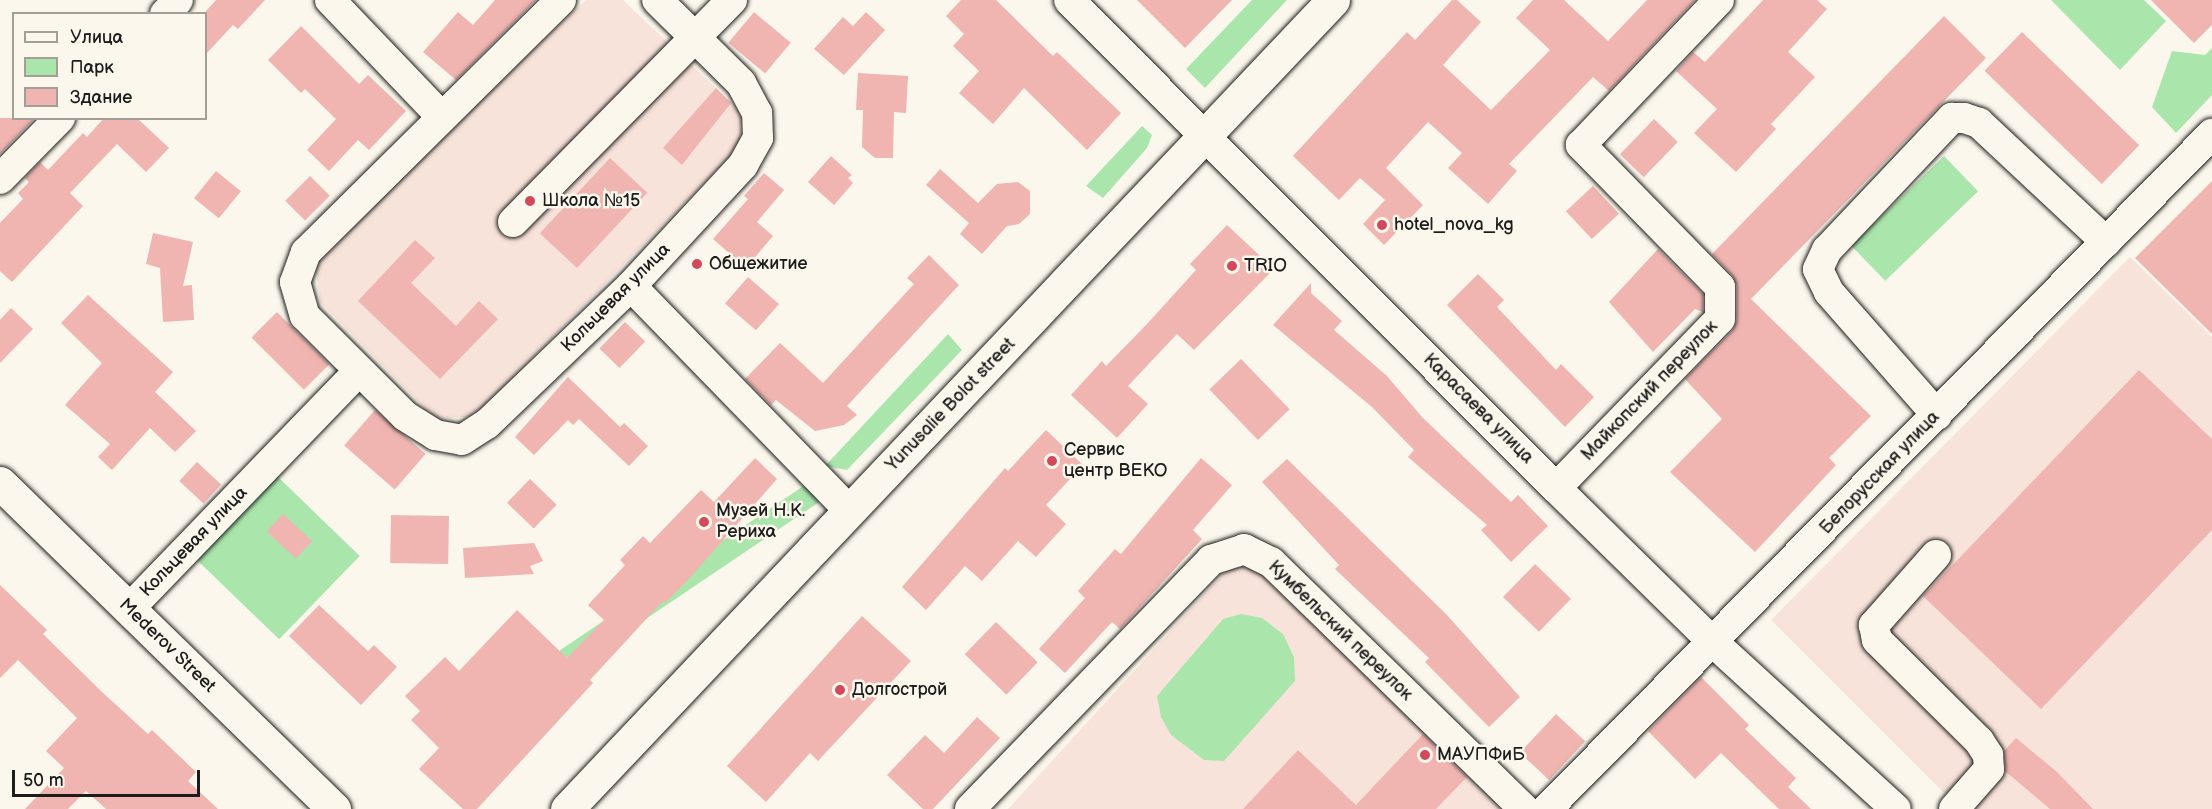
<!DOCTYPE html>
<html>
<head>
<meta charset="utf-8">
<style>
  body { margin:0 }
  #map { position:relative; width:2212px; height:809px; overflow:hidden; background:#fbf7ec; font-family:"Balsamiq Sans",sans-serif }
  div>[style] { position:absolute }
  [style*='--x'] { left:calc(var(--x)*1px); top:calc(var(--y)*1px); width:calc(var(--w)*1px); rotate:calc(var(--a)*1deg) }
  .built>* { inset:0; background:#f8e3da }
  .green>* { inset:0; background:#aae6ac; transform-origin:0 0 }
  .building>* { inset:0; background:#f0b5b1; transform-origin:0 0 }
  .roads { filter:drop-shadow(0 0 2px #1c1c1c) drop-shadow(0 0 2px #1c1c1c) }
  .minor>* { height:30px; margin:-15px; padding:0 15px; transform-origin:15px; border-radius:15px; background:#fbf7ec }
  .major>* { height:33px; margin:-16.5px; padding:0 16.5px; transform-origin:16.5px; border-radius:16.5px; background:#fbf7ec }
  .dots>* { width:16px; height:16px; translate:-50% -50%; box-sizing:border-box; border:3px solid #fbf7ec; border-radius:50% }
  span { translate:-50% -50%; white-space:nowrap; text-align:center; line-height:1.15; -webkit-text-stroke:5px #fbf7ec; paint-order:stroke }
  .poi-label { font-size:18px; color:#1c1c1c }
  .left { translate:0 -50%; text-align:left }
  .street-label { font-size:18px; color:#1c1c1c }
  .legend { position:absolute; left:12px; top:12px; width:195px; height:108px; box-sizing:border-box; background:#fbf7ec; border:2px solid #a29f99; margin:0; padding:8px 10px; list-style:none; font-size:18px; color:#1c1c1c }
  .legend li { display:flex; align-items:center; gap:12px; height:30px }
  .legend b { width:30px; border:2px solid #a29f99 }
  .scale { position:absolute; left:12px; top:770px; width:188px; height:27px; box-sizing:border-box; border:3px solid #1c1c1c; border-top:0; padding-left:8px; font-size:18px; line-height:21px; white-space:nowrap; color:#1c1c1c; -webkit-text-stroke:4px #fbf7ec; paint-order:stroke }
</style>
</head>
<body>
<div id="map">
  <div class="built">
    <div style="clip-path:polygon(586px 0,623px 0,741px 112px,740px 146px,475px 416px,436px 419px,320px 302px,315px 257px)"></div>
    <div style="clip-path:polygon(2130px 257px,2212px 337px,2212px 809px,1960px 809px,1771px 620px)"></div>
    <div style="clip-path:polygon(1239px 556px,1265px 568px,1512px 809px,1008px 809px)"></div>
  </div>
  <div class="green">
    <div style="clip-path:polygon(1252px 0,1287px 0,1205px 88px,1186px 69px)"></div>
    <div style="clip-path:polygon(2051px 0,2144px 0,2166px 21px,2120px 70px)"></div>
    <div style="clip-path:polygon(2212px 48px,2212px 95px,2176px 133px,2152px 107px,2172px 51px,2205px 55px)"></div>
    <div style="clip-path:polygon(1142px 126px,1152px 135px,1147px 148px,1103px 198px,1086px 186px)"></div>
    <div style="left:1944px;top:156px;width:49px;height:129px;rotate:46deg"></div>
    <div style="clip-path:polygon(948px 334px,962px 350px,847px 470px,825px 466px)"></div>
    <div style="left:277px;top:476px;width:115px;height:116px;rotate:44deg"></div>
    <div style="left:808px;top:483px;width:22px;height:446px;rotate:56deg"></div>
    <div style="clip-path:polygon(1241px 614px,1262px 618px,1283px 634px,1294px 657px,1295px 681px,1224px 761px,1204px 760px,1171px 735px,1161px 717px,1157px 696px,1223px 619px)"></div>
  </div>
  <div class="building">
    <div style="clip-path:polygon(216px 0,265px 0,238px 29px,233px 25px,206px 54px,206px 11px)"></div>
    <div style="clip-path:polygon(495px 0,536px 0,456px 80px,423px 52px,458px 12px,473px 25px)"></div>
    <div style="clip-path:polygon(961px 0,996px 0,1053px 56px,1057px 52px,1121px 113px,1087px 150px,1024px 88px,993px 124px,959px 93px,979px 71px,953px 46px,964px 34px,946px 16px)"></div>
    <div style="clip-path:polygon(1137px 0,1232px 0,1185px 48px)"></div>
    <div style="clip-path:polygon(1452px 0,1457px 0,1481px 22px,1443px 65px,1491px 110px,1550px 50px,1516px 18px,1533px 0,1564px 0,1608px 41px,1647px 0,1695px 0,1609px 91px,1593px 77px,1509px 164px,1517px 171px,1488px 204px,1448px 168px,1462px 153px,1428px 122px,1386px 168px,1423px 205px,1384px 245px,1363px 224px,1385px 200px,1360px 178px,1339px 200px,1293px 156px,1407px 32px,1415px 40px)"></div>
    <div style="clip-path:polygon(1763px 0,1817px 0,1827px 9px,1788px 52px,1815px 77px,1771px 124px,1776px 129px,1736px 172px,1694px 133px,1717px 109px,1676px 71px,1693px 52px,1705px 62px)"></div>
    <div style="clip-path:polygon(2151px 0,2212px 0,2212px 25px,2194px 43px)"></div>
    <div style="left:754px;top:12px;width:48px;height:40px;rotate:40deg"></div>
    <div style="clip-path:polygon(866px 12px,885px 30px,844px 75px,814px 49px,843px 17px,853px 26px)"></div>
    <div style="clip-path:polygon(1944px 16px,1986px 58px,1751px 299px,1871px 416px,1829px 458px,1836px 465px,1755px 552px,1670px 472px,1722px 419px,1685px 379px,1732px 331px,1737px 320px,1737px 286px,1732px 275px,1712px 254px)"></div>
    <div style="clip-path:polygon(301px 26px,359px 84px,368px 75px,406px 111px,369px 150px,358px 140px,329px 171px,307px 150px,336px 119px,305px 89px,301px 93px,268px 60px)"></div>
    <div style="left:2022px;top:32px;width:163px;height:54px;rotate:44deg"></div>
    <div style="clip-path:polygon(858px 73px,908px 76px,906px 113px,894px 112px,893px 158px,875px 158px,862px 147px,863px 110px,856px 110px)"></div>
    <div style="clip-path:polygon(716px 88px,731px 103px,682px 165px,663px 148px)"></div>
    <div style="clip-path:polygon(0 118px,35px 118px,0 154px)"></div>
    <div style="clip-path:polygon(104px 118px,137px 118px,169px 148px,146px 172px,117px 144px,70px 193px,83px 206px,12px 282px,0 271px,0 223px,23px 199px,18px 193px,29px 182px,25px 178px,40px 162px,48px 170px,83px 133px,87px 137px)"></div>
    <div style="left:1654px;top:119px;width:33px;height:49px;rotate:44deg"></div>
    <div style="clip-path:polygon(831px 156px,852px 175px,848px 178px,853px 183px,834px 205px,808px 182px)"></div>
    <div style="left:610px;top:158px;width:51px;height:103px;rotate:43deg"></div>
    <div style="clip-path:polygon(940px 169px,978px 203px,997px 184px,1018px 182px,1030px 191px,1030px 214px,1019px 224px,1007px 226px,982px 254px,960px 234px,969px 223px,926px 185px)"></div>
    <div style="left:216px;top:171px;width:32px;height:35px;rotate:39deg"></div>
    <div style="clip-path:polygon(764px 173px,784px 190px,757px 222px,773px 236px,746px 268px,713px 239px,748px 199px,744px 196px)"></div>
    <div style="left:310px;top:176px;width:28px;height:35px;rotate:45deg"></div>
    <div style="clip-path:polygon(2212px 181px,2212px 334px,2135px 258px)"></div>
    <div style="left:1593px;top:186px;width:38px;height:37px;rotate:47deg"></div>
    <div style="clip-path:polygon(1227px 225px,1274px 269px,1194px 350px,1177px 334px,1128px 386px,1148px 404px,1117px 438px,1071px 395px,1102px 361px,1106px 366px,1147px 324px,1196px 270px,1190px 264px)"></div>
    <div style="clip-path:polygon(153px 233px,193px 242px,183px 286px,192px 285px,194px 320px,163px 322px,160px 268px,146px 264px)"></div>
    <div style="clip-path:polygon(415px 240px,435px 258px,411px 283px,456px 326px,479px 301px,498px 319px,440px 379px,358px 301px)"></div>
    <div style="clip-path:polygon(1658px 249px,1703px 294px,1703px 312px,1695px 309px,1653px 352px,1609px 302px)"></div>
    <div style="clip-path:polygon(929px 255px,959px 285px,847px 406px,857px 415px,844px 425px,815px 431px,776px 400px,771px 405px,745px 379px,780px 343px,823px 383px,914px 284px,907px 278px)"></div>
    <div style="clip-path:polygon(1478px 274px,1504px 300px,1497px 307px,1556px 370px,1561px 364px,1594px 397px,1565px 427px,1447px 305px)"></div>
    <div style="left:748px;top:277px;width:41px;height:35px;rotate:41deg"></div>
    <div style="clip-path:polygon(1311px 283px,1311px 293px,1342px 321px,1334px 330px,1387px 376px,1422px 417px,1511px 502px,1518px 495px,1548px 526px,1511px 562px,1481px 530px,1487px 525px,1408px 457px,1414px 450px,1372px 407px,1273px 325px)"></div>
    <div style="clip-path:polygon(88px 295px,173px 372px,155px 392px,196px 431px,175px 452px,150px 428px,112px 470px,98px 457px,110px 444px,65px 405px,102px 363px,61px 323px)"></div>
    <div style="clip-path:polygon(11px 308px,33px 329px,0 363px,0 320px)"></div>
    <div style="left:277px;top:312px;width:74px;height:36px;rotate:45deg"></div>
    <div style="left:625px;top:322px;width:28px;height:37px;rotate:44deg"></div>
    <div style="left:1241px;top:359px;width:70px;height:44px;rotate:46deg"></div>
    <div style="clip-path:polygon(2139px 370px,2212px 439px,2212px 530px,2041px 709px,1923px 596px)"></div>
    <div style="clip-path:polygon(568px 377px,620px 427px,624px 423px,648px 446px,629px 466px,579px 419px,573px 425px,568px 420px,534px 455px,515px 437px)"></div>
    <div style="left:375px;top:410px;width:67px;height:47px;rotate:41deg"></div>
    <div style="clip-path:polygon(1046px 430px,1083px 465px,1046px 505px,1066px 524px,1036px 557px,1018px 541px,982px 581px,965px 566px,926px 610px,902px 587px,1005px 468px,1008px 471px)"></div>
    <div style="clip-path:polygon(755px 458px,777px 479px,689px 579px,665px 603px,663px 601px,590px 680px,593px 683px,477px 809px,463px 809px,419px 769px,439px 748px,411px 720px,420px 711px,405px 696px,445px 657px,459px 671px,517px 610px,567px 658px,604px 620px,588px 605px,625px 565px,620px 560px,643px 536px,650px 543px,701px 490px,714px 502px)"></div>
    <div style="clip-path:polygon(1201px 458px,1232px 485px,1193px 530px,1202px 539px,1120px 629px,1112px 622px,1065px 673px,1039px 649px,1085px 598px,1078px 591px,1115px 549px,1121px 554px)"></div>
    <div style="clip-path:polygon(1287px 459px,1447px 615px,1520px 697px,1489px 727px,1425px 662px,1429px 658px,1335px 569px,1339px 565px,1262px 482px)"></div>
    <div style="left:197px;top:462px;width:33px;height:26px;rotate:43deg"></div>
    <div style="left:530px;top:479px;width:37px;height:33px;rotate:44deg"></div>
    <div style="left:283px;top:514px;width:40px;height:24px;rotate:43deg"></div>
    <div style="left:391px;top:515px;width:58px;height:48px;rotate:1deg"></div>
    <div style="clip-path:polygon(534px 543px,543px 561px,530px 566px,534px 574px,465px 578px,463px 548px)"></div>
    <div style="left:1535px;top:564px;width:50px;height:46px;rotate:44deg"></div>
    <div style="clip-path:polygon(0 585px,47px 630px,43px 634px,102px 692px,148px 734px,152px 730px,196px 772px,188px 781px,218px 809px,106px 809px,86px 791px,68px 809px,25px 809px,64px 768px,46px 751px,77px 718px,18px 660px,0 678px)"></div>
    <div style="clip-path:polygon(319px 605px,368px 651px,374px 645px,397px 667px,361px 705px,289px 636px)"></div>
    <div style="clip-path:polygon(862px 616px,911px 661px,818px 761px,810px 753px,766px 802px,727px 766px)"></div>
    <div style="left:996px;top:622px;width:58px;height:45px;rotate:44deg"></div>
    <div style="clip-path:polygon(1701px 677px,1749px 725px,1745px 729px,1796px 778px,1788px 787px,1811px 809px,1779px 809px,1721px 753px,1695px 779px,1648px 731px)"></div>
    <div style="left:1556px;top:714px;width:40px;height:53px;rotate:43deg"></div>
    <div style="clip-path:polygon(977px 717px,1000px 738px,933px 809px,923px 809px,887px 775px,925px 735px,944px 753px)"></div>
    <div style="clip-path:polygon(1423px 734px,1467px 777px,1436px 809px,1243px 809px,1298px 750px,1356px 805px)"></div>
    <div style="clip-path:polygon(2016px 738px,2057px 772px,2093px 809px,2050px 809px,2006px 772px,2004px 751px)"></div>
  </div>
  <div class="roads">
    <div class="minor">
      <div style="--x:330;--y:0;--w:162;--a:46.3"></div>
      <div style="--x:561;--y:0;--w:359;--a:135.3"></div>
      <div style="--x:306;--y:252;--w:32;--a:110"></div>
      <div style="--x:295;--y:282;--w:35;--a:74"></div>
      <div style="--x:305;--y:316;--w:141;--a:45"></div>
      <div style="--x:405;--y:416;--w:36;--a:32"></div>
      <div style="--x:435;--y:435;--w:27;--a:10"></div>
      <div style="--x:462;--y:440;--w:30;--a:-33"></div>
      <div style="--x:487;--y:424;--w:199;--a:-43.8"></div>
      <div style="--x:631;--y:286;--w:165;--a:-47.2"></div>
      <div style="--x:743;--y:165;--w:31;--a:-61"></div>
      <div style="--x:758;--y:138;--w:25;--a:-92"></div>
      <div style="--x:757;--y:113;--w:34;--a:-118"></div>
      <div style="--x:741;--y:83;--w:118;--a:-135.3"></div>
      <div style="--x:1069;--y:0;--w:689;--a:45.06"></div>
      <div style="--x:1556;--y:488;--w:221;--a:44.5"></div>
      <div style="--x:1714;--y:643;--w:246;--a:42.4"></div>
      <div style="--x:165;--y:14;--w:19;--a:-47"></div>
      <div style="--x:0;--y:179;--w:86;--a:-45.5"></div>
      <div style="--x:513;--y:222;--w:312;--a:-45.4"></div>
      <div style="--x:631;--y:286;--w:314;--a:45.8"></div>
      <div style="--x:1937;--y:415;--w:164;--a:-131.3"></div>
      <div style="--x:1829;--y:292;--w:25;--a:-116"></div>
      <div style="--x:1818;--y:269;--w:21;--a:-65"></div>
      <div style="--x:1827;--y:250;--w:182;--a:-46.6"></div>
      <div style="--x:1952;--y:118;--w:12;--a:0"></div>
      <div style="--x:1964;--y:118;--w:16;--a:18"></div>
      <div style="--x:1979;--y:123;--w:174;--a:43.1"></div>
      <div style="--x:1556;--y:488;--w:235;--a:-45.9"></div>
      <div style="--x:1720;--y:319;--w:32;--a:-90"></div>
      <div style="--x:1720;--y:287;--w:199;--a:-134.4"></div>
      <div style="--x:1581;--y:145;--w:200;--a:-46.4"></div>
      <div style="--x:1936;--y:555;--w:94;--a:131.5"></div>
      <div style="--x:1874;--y:625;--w:15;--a:79"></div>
      <div style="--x:1877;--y:640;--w:144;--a:44.7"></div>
      <div style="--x:1979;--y:741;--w:17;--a:57"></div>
      <div style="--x:1988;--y:755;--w:14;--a:86"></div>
      <div style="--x:1989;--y:769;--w:53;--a:131.2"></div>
      <div style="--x:129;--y:609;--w:331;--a:-46"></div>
      <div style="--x:970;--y:809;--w:347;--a:-45.9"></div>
      <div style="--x:1211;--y:560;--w:35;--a:-18"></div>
      <div style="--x:1244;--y:549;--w:30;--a:26"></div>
      <div style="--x:1271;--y:562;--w:354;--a:44.3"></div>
      <div style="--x:1547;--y:809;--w:948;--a:-45.43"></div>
    </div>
    <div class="major">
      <div style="--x:0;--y:483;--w:467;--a:44.3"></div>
      <div style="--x:567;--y:809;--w:1114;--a:-46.56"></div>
    </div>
  </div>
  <div class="dots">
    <div style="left:530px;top:201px;background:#d1495b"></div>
    <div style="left:1382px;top:225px;background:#d1495b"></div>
    <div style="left:697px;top:264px;background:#d1495b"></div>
    <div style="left:1232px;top:266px;background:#d1495b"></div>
    <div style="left:1052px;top:461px;background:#d1495b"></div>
    <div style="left:704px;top:522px;background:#d1495b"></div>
    <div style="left:840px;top:690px;background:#d1495b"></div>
    <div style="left:1425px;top:755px;background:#d1495b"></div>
  </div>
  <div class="poi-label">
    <span class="left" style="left:542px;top:201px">Школа №15</span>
    <span class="left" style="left:1394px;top:225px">hotel_nova_kg</span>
    <span class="left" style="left:709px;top:264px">Общежитие</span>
    <span class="left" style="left:1244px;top:266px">TRIO</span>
    <span class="left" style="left:1064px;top:461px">Сервис<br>центр BEKO</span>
    <span class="left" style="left:716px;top:522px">Музей Н.К.<br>Рериха</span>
    <span class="left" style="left:852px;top:690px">Долгострой</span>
    <span class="left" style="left:1437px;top:755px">МАУПФиБ</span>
  </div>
  <div class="street-label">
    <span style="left:616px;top:298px;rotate:-45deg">Кольцевая улица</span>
    <span style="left:1650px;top:391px;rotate:-46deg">Майкопский переулок</span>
    <span style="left:951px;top:405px;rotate:-46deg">Yunusalie Bolot street</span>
    <span style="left:1478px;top:409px;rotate:45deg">Карасаева улица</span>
    <span style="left:1880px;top:473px;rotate:-46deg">Белорусская улица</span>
    <span style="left:194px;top:542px;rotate:-46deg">Кольцевая улица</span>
    <span style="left:1340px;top:631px;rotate:44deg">Кумбельский переулок</span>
    <span style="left:167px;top:646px;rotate:44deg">Mederov Street</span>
  </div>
  <ul class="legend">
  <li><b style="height:8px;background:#fbf7ec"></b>Улица</li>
  <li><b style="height:16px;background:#aae6ac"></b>Парк</li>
  <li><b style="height:16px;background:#f0b5b1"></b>Здание</li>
  </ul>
  <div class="scale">50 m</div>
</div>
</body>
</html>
